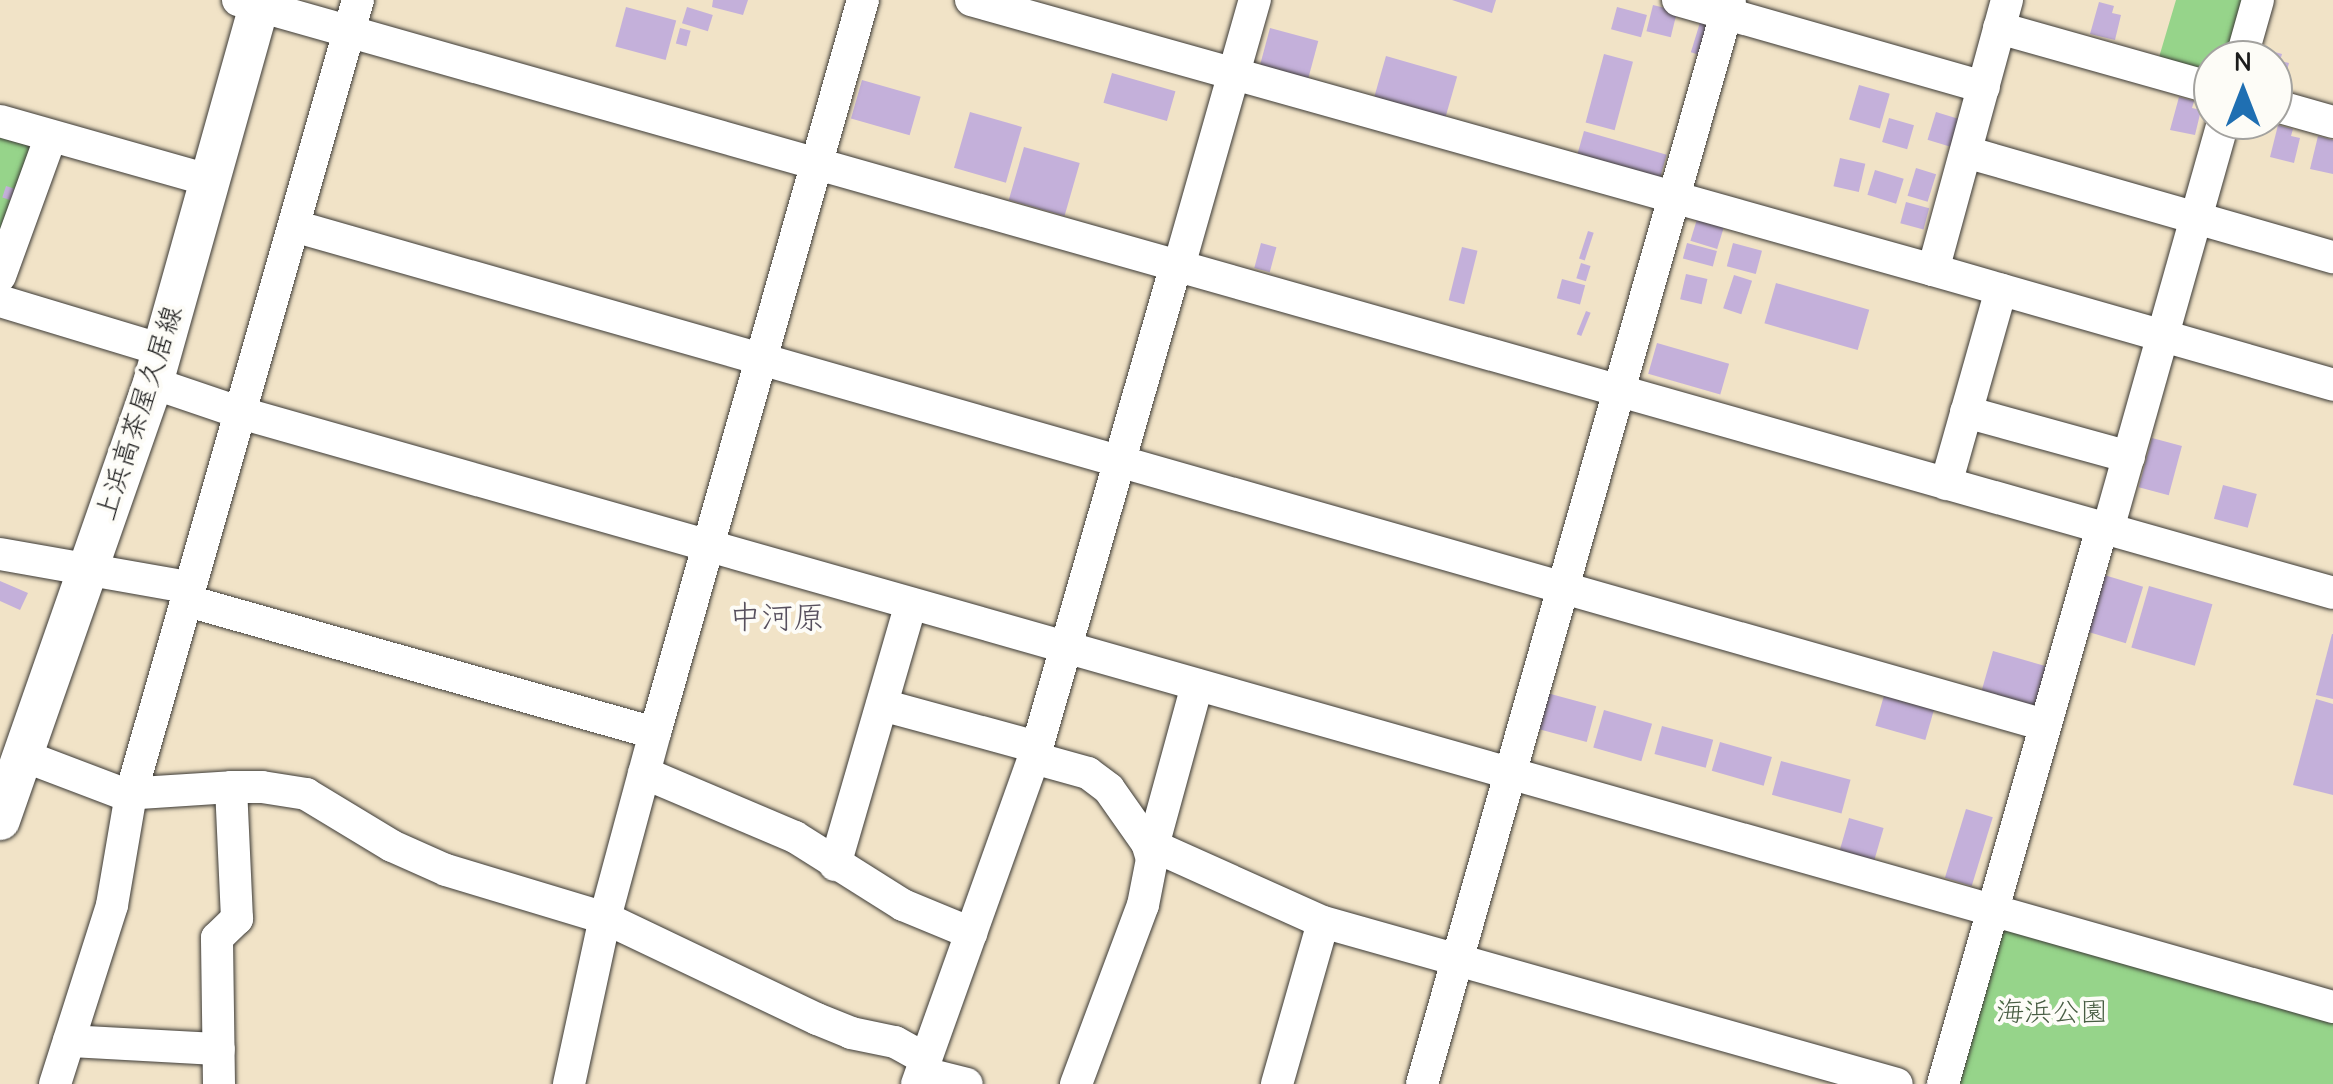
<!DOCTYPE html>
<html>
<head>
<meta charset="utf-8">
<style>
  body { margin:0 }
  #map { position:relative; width:2333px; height:1084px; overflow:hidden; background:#f1e3c7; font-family:"Comic Neue","Klee One",sans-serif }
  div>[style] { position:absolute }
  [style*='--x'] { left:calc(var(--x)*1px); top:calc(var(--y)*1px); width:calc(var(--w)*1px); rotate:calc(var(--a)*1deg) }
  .green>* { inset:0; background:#96d48a }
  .building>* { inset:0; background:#c4b0da; transform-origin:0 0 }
  .roads { filter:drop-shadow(0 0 2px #3c3a36) drop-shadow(0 0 2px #3c3a36) }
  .minor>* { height:32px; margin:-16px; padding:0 16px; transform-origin:16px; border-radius:16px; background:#fff }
  .major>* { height:40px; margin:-20px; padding:0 20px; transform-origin:20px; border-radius:20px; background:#fff }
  span { translate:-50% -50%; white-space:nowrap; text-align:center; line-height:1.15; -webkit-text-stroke:8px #fdfcf7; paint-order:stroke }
  .street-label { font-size:28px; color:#1c1c1c }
  .park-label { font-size:28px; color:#475c42 }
  .quarter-label { font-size:32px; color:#57505e }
  .north { position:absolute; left:2193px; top:40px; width:100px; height:100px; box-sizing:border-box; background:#fdfcf7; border:2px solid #a3a29f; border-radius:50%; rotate:0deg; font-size:28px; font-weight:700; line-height:40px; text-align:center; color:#1c1c1c }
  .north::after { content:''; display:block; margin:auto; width:35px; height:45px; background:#1f6fb2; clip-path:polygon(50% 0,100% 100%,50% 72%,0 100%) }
</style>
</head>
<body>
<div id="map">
  <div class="green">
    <div style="clip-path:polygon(2176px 0,2242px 0,2225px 60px,2213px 60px,2213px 76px,2157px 64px)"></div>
    <div style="clip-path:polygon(0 137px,29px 146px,33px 152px,0 244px)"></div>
    <div style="clip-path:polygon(2000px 922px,2333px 1016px,2333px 1084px,1955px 1084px)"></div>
  </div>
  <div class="building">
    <div style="clip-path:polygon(713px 0,748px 0,743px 15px,712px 7px)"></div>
    <div style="clip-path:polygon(1452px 0,1496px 0,1492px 13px)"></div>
    <div style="clip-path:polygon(2099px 2px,2114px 6px,2112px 13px,2121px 15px,2115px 40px,2090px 34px)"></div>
    <div style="left:1653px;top:5px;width:25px;height:27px;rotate:14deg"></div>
    <div style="left:626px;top:7px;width:52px;height:41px;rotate:15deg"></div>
    <div style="left:687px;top:7px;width:27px;height:17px;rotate:17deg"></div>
    <div style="left:1617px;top:7px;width:31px;height:23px;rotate:15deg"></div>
    <div style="left:1702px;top:16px;width:14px;height:38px;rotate:17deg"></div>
    <div style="left:680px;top:28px;width:11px;height:16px;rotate:15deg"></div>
    <div style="left:1270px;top:28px;width:50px;height:41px;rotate:15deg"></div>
    <div style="clip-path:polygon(2267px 50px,2282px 54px,2280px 61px,2289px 63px,2282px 88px,2273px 86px,2273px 60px,2264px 60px)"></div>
    <div style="left:1604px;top:54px;width:30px;height:71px;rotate:15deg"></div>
    <div style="left:1386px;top:56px;width:74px;height:45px;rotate:16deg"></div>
    <div style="left:1112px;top:73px;width:66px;height:31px;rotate:16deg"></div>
    <div style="left:862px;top:80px;width:61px;height:40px;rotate:16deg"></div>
    <div style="left:1859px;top:85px;width:32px;height:36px;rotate:16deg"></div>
    <div style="clip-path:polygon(2179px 97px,2194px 101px,2192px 108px,2201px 110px,2195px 135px,2170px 130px)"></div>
    <div style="left:970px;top:112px;width:54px;height:58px;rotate:16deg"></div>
    <div style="left:1936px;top:112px;width:24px;height:29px;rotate:17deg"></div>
    <div style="left:1889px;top:118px;width:26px;height:25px;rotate:16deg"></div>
    <div style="clip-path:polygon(2278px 125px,2293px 129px,2291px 136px,2300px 138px,2294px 163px,2270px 157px)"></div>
    <div style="left:1584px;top:131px;width:86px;height:29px;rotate:16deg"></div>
    <div style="clip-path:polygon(2318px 136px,2333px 140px,2333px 174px,2310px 169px)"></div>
    <div style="left:1024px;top:147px;width:58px;height:55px;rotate:16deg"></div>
    <div style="left:1840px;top:158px;width:26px;height:29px;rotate:13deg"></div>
    <div style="left:1916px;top:168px;width:21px;height:29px;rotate:17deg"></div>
    <div style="left:1875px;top:170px;width:30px;height:26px;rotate:17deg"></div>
    <div style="left:6px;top:186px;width:9px;height:12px;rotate:18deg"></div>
    <div style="left:1906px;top:202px;width:24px;height:22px;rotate:15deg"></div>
    <div style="left:1698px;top:216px;width:28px;height:26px;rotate:17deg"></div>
    <div style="left:1588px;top:231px;width:6px;height:29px;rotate:18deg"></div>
    <div style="left:1261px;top:243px;width:16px;height:26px;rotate:15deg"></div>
    <div style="left:1687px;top:243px;width:31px;height:16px;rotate:15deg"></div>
    <div style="left:1733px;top:243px;width:30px;height:24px;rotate:15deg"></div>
    <div style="left:1462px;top:247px;width:16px;height:55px;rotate:14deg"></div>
    <div style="left:1581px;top:263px;width:10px;height:16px;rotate:17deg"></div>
    <div style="left:1686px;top:274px;width:22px;height:26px;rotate:13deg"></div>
    <div style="left:1734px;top:275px;width:19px;height:35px;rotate:18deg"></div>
    <div style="left:1562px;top:279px;width:24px;height:20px;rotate:15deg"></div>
    <div style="left:1776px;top:283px;width:97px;height:42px;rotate:16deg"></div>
    <div style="left:1586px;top:311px;width:5px;height:25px;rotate:22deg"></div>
    <div style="left:1657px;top:343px;width:75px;height:32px;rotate:16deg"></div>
    <div style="left:2152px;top:438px;width:31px;height:51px;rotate:15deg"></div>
    <div style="left:2223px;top:485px;width:35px;height:35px;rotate:15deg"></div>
    <div style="left:2101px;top:574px;width:44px;height:59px;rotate:17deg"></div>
    <div style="clip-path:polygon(0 581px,28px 593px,20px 610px,0 601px)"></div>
    <div style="left:2149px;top:586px;width:66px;height:64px;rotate:16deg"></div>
    <div style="clip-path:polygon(2332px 634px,2333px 634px,2333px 699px,2316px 695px)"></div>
    <div style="left:1993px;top:651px;width:58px;height:45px;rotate:16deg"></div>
    <div style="left:1885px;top:692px;width:52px;height:35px;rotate:16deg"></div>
    <div style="left:1547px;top:693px;width:51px;height:37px;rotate:15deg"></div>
    <div style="clip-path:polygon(2316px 699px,2333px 704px,2333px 795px,2293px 785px)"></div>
    <div style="left:1604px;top:710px;width:50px;height:39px;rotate:16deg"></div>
    <div style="left:1662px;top:726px;width:53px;height:29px;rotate:15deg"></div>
    <div style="left:1720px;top:742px;width:54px;height:30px;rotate:16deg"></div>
    <div style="left:1781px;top:761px;width:72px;height:35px;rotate:15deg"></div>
    <div style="left:1966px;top:809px;width:28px;height:72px;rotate:17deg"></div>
    <div style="left:1849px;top:818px;width:36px;height:35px;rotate:16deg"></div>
  </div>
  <div class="roads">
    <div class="minor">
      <div style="--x:238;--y:0;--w:2177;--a:15.8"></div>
      <div style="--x:971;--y:0;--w:999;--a:15.68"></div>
      <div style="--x:1678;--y:0;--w:318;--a:15.9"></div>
      <div style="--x:2007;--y:0;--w:280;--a:105.3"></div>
      <div style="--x:1933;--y:270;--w:416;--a:16"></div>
      <div style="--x:1999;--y:28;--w:222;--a:15.7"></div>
      <div style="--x:2241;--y:60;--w:62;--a:-74.2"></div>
      <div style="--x:2273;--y:105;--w:62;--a:15.8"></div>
      <div style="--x:0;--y:121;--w:217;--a:15.8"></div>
      <div style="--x:1966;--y:152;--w:382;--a:16"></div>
      <div style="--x:294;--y:226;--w:1821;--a:15.91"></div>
      <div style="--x:1179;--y:266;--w:277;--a:-74.1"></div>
      <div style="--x:0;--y:276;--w:149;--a:-70"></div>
      <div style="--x:0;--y:301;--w:169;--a:16.8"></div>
      <div style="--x:153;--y:383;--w:93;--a:18.8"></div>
      <div style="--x:241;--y:413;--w:2175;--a:15.85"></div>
      <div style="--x:1966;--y:412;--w:169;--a:15.4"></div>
      <div style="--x:1946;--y:484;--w:202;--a:-74.2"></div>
      <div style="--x:2108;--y:529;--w:425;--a:-74.2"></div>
      <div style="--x:0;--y:554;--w:185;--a:10"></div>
      <div style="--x:182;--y:586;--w:16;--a:68"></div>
      <div style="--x:188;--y:601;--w:485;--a:15.8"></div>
      <div style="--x:882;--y:705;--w:161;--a:15.2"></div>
      <div style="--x:24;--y:756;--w:107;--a:20.8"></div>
      <div style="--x:124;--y:794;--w:107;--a:-3.7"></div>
      <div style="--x:1034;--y:758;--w:56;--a:15.5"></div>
      <div style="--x:1088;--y:773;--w:26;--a:37"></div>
      <div style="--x:1109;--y:789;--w:66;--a:54.9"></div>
      <div style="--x:1147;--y:843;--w:193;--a:24.2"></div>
      <div style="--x:1323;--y:922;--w:596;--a:15.76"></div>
      <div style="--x:644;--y:773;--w:164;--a:23"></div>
      <div style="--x:795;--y:837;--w:128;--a:32.2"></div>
      <div style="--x:903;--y:905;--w:74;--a:22.4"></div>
      <div style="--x:1153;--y:846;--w:167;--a:-74.7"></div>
      <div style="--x:835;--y:865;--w:272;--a:-73.8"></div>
      <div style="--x:69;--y:1041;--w:150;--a:3.1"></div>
      <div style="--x:923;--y:1073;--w:45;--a:14"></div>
      <div style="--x:55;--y:1084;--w:188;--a:-72.3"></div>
      <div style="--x:112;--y:905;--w:113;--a:-80.3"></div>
      <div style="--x:131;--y:794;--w:826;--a:-74.05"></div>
      <div style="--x:219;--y:1084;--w:146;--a:-90.8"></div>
      <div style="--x:217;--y:938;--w:28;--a:-44"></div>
      <div style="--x:237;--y:919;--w:132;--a:-92.6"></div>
      <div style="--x:231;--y:787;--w:31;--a:0"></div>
      <div style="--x:262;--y:787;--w:45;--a:9"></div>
      <div style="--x:306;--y:794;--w:100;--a:31.2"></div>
      <div style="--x:392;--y:846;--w:59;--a:24"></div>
      <div style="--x:446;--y:870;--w:166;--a:16.8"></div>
      <div style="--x:605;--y:918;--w:235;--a:25.5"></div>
      <div style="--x:817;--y:1019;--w:37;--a:22"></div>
      <div style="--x:851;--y:1033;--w:45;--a:11.6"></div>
      <div style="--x:895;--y:1042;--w:35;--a:29"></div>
      <div style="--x:569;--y:1084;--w:170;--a:-77.8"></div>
      <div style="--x:605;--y:918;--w:192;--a:-74.9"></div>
      <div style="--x:655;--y:733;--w:762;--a:-74.16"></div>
      <div style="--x:917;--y:1084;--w:346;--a:-70.3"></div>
      <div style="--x:1034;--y:758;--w:513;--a:-73.93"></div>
      <div style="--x:1076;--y:1084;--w:191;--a:-69.5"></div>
      <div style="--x:1143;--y:905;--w:47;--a:-78.9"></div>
      <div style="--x:1152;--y:859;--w:17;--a:-107"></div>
      <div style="--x:1277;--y:1084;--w:168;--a:-74.1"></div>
      <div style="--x:1422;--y:1084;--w:1127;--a:-74.14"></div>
      <div style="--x:1943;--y:1084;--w:578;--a:-74.04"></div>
    </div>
    <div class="major">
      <div style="--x:0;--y:820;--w:463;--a:-70.7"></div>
      <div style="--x:153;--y:383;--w:398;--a:-74.3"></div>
    </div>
  </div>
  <div class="street-label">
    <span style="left:139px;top:413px;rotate:-72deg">上浜高茶屋久居線</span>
  </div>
  <div class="park-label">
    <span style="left:2052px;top:1012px">海浜公園</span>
  </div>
  <div class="quarter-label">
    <span style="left:777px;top:618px">中河原</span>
  </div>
  <div class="north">N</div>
</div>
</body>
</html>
